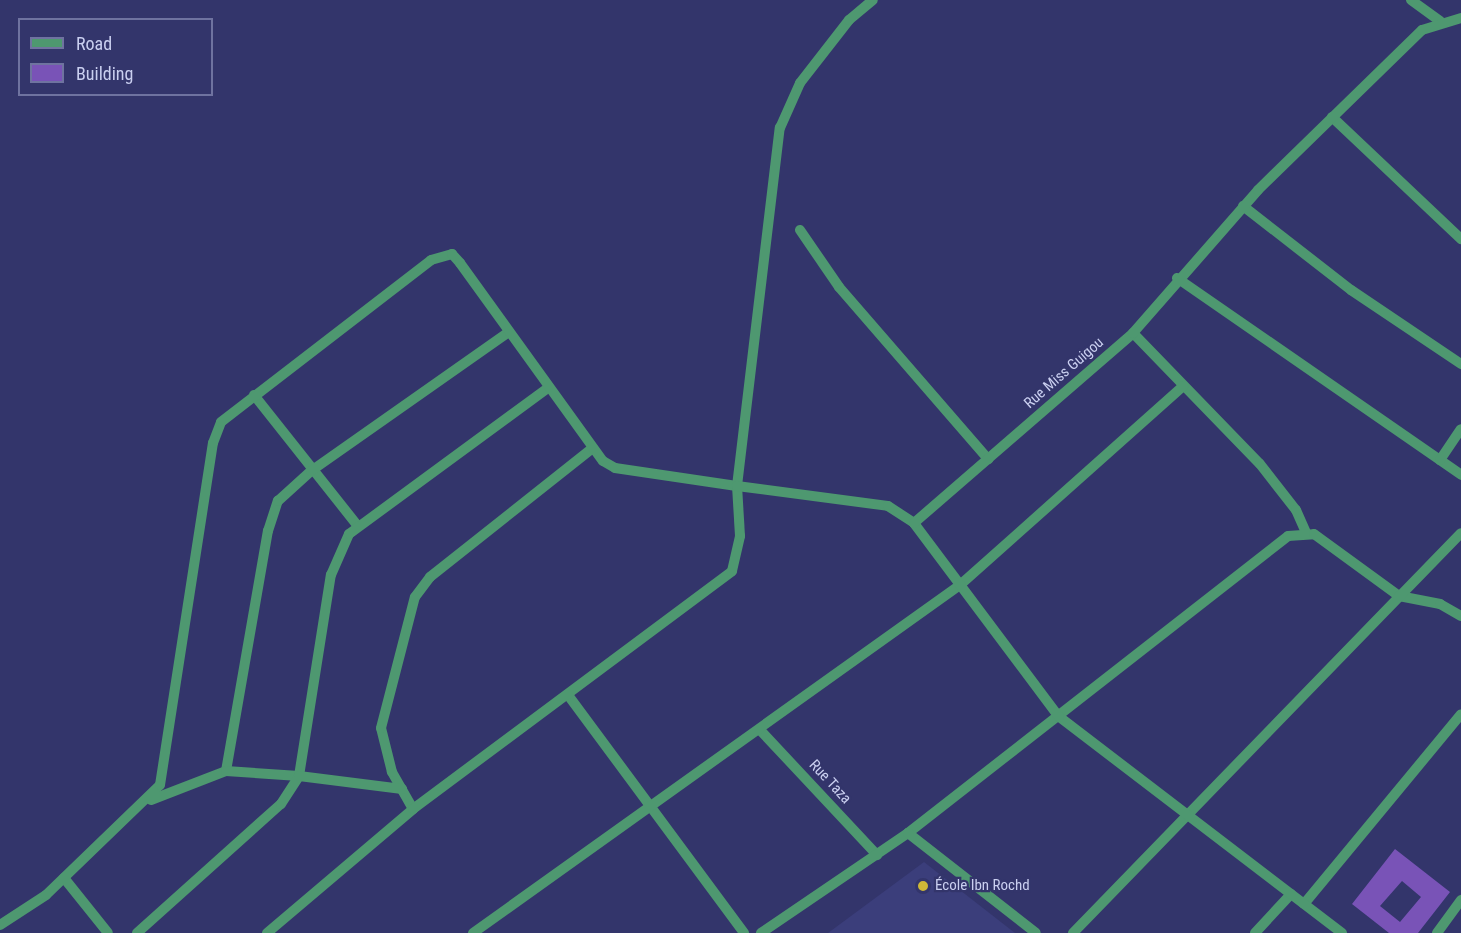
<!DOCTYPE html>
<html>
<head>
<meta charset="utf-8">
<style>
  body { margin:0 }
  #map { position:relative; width:1461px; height:933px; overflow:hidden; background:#33356b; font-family:"Roboto Condensed",sans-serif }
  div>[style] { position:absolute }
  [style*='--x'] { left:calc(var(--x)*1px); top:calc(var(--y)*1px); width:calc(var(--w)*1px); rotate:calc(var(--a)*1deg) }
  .built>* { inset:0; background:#3b3e7b }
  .building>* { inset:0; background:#7953b7 }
  .minor>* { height:10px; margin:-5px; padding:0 5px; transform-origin:5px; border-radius:5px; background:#4e9870 }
  .dots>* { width:16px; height:16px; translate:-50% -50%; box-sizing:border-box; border:3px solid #33356b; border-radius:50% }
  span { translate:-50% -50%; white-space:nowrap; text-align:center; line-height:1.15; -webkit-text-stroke:4.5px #33356b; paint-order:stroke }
  .street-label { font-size:15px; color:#cacff0 }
  .poi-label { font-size:15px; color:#cacff0 }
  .left { translate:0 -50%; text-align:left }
  .legend { position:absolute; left:18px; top:18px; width:195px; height:78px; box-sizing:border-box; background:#33356b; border:2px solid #6f73a0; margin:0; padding:8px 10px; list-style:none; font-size:18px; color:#cacff0 }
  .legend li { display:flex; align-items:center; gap:12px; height:30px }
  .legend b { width:30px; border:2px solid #6f73a0 }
</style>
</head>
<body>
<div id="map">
  <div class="built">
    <div style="clip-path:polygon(924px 862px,1015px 933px,828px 933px)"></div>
  </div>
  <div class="building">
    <div style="clip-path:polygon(evenodd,1395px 849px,1450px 892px,1418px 933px,1389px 933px,1352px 904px,1395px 849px,1402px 881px,1421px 897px,1400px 922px,1380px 906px,1402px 881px)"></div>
  </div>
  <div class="minor">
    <div style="--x:1411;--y:0;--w:36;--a:36"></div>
    <div style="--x:1332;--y:117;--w:178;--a:43.4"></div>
    <div style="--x:1243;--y:206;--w:137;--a:37.9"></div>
    <div style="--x:1351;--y:290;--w:133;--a:33.9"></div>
    <div style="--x:800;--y:230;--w:69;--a:55.6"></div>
    <div style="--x:839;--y:287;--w:228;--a:49.1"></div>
    <div style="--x:1177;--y:278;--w:346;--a:34.7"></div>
    <div style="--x:1133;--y:333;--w:182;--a:45.9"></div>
    <div style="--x:1260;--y:464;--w:58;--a:52"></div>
    <div style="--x:1296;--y:510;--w:24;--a:66"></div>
    <div style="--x:254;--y:395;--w:166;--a:51.6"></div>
    <div style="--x:1440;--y:460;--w:37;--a:-56"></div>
    <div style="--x:568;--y:695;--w:296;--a:53.5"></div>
    <div style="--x:761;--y:731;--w:170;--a:46.9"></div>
    <div style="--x:226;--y:771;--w:244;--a:-80.1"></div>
    <div style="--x:268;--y:531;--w:32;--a:-72"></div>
    <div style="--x:278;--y:501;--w:45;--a:-42.3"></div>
    <div style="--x:311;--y:471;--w:242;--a:-35.1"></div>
    <div style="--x:151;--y:800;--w:80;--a:-21.1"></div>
    <div style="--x:226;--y:771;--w:73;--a:3.9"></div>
    <div style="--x:299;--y:776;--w:204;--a:-81"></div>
    <div style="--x:331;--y:575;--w:45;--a:-66.3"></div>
    <div style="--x:349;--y:534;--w:248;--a:-36.3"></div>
    <div style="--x:413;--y:809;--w:43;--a:-119.6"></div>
    <div style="--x:392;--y:772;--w:45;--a:-104"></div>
    <div style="--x:381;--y:728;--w:135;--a:-75.5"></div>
    <div style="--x:415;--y:597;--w:25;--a:-53"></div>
    <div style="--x:430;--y:577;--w:204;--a:-38.4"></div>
    <div style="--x:908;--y:833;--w:482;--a:-38"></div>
    <div style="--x:1288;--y:536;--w:26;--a:-4"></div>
    <div style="--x:1314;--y:534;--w:105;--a:36.1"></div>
    <div style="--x:1399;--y:596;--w:42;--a:11"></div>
    <div style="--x:1440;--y:604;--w:24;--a:30"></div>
    <div style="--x:64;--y:878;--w:70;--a:51.3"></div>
    <div style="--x:1304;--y:904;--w:246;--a:-50.4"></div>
    <div style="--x:0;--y:925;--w:55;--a:-33.1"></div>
    <div style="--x:46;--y:895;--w:158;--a:-44"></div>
    <div style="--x:160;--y:785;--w:346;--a:-81.2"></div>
    <div style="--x:213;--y:443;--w:22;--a:-69"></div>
    <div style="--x:221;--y:422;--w:265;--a:-37.6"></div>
    <div style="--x:431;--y:260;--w:22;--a:-16"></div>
    <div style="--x:452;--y:254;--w:12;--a:48"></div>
    <div style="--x:460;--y:263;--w:244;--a:54.2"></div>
    <div style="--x:603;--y:461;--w:14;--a:30"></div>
    <div style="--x:615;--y:468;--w:123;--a:8.4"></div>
    <div style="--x:737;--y:486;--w:361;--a:-83.2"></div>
    <div style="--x:780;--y:128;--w:49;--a:-66"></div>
    <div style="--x:800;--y:83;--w:80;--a:-52.1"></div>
    <div style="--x:849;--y:20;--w:31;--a:-40"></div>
    <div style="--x:137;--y:933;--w:193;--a:-41.9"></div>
    <div style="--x:281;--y:804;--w:33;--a:-57"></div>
    <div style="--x:299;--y:776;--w:104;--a:7.2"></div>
    <div style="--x:267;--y:933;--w:192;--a:-40.3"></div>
    <div style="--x:413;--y:809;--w:398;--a:-36.7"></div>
    <div style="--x:732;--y:571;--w:36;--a:-77"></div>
    <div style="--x:740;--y:536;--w:50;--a:-93.4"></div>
    <div style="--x:737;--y:486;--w:152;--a:7.5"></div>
    <div style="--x:888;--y:506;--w:31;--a:33"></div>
    <div style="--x:473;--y:933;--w:599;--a:-35.55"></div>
    <div style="--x:960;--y:585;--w:299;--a:-41.7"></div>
    <div style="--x:761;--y:933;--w:178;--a:-34.2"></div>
    <div style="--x:908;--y:833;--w:162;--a:38"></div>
    <div style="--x:1073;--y:933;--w:557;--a:-45.87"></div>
    <div style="--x:1255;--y:933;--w:53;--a:-47.3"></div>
    <div style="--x:1342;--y:933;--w:356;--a:-142.6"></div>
    <div style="--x:1059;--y:717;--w:242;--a:-126.8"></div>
    <div style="--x:914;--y:523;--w:290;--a:-40.9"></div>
    <div style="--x:1133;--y:333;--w:190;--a:-48.8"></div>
    <div style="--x:1258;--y:190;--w:229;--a:-44.3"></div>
    <div style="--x:1422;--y:30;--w:41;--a:-17.1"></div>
    <div style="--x:1437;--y:933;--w:41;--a:-54"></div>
  </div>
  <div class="dots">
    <div style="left:923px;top:886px;background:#cfb837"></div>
  </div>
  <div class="street-label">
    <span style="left:1064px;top:373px;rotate:-41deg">Rue Miss Guigou</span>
    <span style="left:830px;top:782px;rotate:47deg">Rue Taza</span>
  </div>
  <div class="poi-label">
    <span class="left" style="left:935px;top:886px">École Ibn Rochd</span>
  </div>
  <ul class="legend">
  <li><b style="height:8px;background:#4e9870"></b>Road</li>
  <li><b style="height:16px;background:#7953b7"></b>Building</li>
  </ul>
</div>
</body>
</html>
